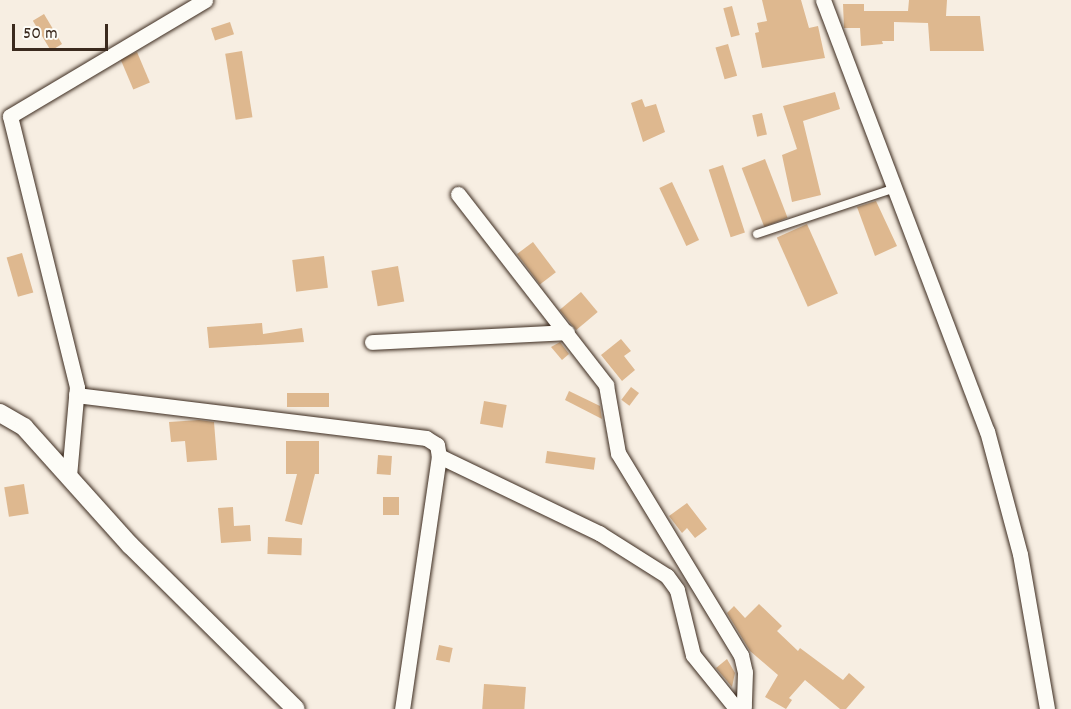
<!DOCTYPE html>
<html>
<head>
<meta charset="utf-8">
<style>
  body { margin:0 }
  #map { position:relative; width:1071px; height:709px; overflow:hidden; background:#f7eee2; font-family:Dekko,sans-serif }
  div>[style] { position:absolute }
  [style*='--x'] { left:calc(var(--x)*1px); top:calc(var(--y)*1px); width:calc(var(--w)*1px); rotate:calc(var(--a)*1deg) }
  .building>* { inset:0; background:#deb88f; transform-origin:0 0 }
  .roads { filter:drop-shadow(0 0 2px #3b2a1e) drop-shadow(0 0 2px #3b2a1e) }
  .service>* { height:8px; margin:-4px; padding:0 4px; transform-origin:4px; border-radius:4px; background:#fdfcf7 }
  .minor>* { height:15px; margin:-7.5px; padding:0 7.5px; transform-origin:7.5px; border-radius:7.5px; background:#fdfcf7 }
  .tertiary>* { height:18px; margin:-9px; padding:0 9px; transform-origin:9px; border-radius:9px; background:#fdfcf7 }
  span { translate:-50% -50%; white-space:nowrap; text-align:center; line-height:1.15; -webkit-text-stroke:4.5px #fdfcf7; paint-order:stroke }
  .scale { position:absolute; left:12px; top:24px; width:96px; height:27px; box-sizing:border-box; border:3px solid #3b2a1e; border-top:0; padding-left:8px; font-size:18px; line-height:21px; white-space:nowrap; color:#3b2a1e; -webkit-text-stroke:4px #fdfcf7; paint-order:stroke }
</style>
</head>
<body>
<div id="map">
  <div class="building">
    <div style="clip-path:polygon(762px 0,801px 0,809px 28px,818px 26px,825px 58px,762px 68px,755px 33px,759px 32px,757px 23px,767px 21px)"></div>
    <div style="clip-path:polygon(909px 0,947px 0,946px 16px,980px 16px,984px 51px,930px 51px,928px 23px,894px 22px,894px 41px,882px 41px,883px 44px,861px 46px,860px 28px,844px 28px,843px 4px,864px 4px,864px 11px,908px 11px)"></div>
    <div style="left:732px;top:6px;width:30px;height:9px;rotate:75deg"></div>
    <div style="left:44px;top:14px;width:35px;height:13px;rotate:59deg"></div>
    <div style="left:230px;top:22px;width:13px;height:20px;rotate:72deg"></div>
    <div style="left:728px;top:44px;width:33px;height:13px;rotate:74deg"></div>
    <div style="left:242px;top:51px;width:67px;height:17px;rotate:81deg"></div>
    <div style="left:137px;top:52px;width:33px;height:18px;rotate:67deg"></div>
    <div style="clip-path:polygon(835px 92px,840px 109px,803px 121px,821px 195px,792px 202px,782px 155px,797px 149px,783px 106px)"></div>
    <div style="clip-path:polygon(642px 99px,645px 107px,656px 104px,665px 132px,643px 142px,631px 103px)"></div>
    <div style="left:762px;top:113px;width:22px;height:10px;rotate:77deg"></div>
    <div style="left:765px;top:159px;width:63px;height:25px;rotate:69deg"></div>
    <div style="left:723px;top:165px;width:71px;height:15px;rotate:72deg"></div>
    <div style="left:672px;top:182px;width:64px;height:14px;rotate:65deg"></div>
    <div style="clip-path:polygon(876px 201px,897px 246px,875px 256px,857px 207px)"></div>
    <div style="left:807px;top:224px;width:76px;height:33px;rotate:66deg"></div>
    <div style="left:533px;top:242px;width:38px;height:20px;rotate:53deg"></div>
    <div style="left:22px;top:253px;width:41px;height:16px;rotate:74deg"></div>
    <div style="left:324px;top:256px;width:32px;height:32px;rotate:83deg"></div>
    <div style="left:398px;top:266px;width:36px;height:27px;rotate:80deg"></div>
    <div style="left:581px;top:292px;width:26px;height:28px;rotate:50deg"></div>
    <div style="clip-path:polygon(262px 323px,263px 334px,302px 328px,304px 342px,209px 348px,207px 327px)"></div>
    <div style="clip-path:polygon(621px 339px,631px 351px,624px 356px,635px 370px,622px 381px,601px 355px)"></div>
    <div style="clip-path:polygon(560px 342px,569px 354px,562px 360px,551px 347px)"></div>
    <div style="left:631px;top:387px;width:10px;height:16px;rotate:37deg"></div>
    <div style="clip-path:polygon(569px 391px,600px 406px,602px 419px,565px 400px)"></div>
    <div style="left:287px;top:393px;width:42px;height:14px"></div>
    <div style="left:484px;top:401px;width:23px;height:23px;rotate:10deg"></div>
    <div style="clip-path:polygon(199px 420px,214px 422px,217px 460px,187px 462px,185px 441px,171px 442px,169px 422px)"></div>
    <div style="clip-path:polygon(286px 441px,319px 441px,319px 474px,315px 474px,302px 525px,285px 521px,297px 474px,286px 474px)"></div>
    <div style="left:547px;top:451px;width:49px;height:12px;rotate:8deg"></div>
    <div style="left:378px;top:455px;width:14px;height:19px;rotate:4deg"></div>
    <div style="left:24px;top:484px;width:30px;height:20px;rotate:81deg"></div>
    <div style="left:383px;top:497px;width:16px;height:18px"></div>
    <div style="clip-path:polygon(687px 503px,707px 529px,695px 538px,687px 528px,682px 533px,669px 516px)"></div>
    <div style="clip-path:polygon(233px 507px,234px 526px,250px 525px,251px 541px,221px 543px,218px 508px)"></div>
    <div style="left:268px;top:537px;width:34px;height:17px;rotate:2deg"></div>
    <div style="clip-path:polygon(759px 604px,782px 626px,777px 631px,798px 651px,800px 648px,843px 680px,849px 673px,865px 687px,846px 709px,840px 709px,805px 680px,789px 698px,792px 700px,786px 709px,765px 697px,778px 675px,750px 651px,727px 613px,734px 606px,745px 618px)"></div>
    <div style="left:439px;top:645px;width:14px;height:15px;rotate:12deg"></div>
    <div style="clip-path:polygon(727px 659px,735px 673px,732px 687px,716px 668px)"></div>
    <div style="left:484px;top:684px;width:42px;height:25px;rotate:4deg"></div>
  </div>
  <div class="roads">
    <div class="service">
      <div style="--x:757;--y:234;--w:145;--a:-18.4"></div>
    </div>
    <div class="minor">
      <div style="--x:823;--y:0;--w:461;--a:69.2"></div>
      <div style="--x:987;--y:431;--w:127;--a:75"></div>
      <div style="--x:1020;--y:554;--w:157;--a:80.1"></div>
      <div style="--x:458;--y:194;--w:242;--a:52.2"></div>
      <div style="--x:606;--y:385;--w:69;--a:80"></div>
      <div style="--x:618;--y:453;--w:237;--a:58.7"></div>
      <div style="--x:741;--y:655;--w:17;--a:77"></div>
      <div style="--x:745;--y:672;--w:37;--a:92"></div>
      <div style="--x:372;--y:342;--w:195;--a:-2.9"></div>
      <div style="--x:76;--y:395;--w:353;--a:7"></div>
      <div style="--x:426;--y:438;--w:13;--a:32"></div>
      <div style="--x:437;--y:445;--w:11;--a:80"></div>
      <div style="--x:439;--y:456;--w:256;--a:98.3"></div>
      <div style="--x:439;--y:456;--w:178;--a:25.7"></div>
      <div style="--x:599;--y:533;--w:80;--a:32.3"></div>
      <div style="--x:667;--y:576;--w:17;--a:54"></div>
      <div style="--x:677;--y:590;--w:67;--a:76.2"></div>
      <div style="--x:693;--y:655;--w:67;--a:51.1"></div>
      <div style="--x:735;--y:707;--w:9;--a:-13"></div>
      <div style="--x:69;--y:476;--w:89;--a:-84.9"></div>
      <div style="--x:77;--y:387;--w:279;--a:-103.9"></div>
      <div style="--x:10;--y:116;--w:227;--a:-30.7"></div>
    </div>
    <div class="tertiary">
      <div style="--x:0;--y:413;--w:28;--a:30"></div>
      <div style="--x:24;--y:427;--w:159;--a:48.1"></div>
      <div style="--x:130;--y:545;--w:233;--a:44.7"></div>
    </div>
  </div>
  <div class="scale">50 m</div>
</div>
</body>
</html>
